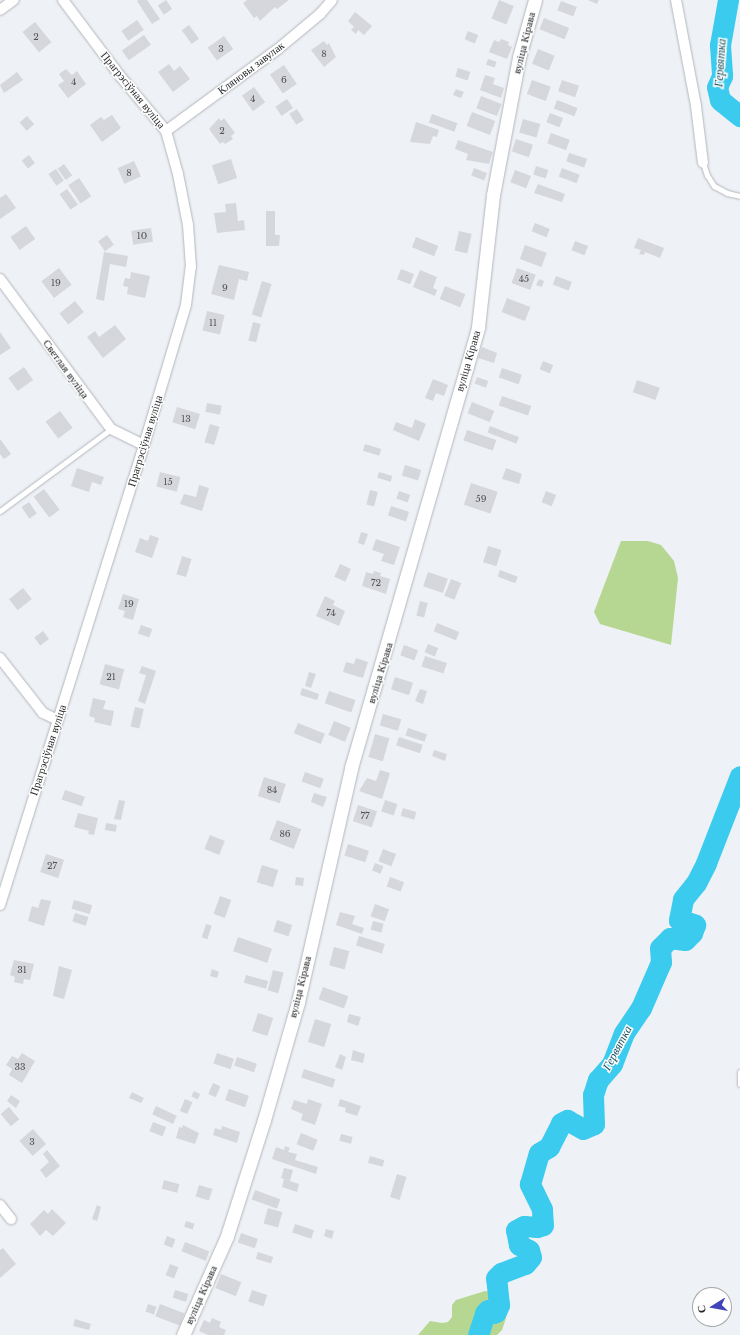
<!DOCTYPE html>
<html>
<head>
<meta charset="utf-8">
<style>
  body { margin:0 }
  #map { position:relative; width:740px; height:1335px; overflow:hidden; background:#eef1f6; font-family:"Libre Baskerville",serif }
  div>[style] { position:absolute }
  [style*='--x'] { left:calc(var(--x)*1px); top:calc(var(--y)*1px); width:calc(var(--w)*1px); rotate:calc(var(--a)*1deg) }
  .green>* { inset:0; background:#b6d791 }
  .river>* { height:21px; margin:-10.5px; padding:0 10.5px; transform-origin:10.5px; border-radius:10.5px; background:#3bcbee }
  .building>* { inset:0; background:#d6d7dc; transform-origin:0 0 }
  .roads { filter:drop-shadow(0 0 1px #b3b6ba) drop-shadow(0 0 1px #b3b6ba) }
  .service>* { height:5px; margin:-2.5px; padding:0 2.5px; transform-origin:2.5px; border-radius:2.5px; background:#fff }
  .minor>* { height:10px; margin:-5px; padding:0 5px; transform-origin:5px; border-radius:5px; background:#fff }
  .tertiary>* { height:13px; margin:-6.5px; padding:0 6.5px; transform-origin:6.5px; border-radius:6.5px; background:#fff }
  span { translate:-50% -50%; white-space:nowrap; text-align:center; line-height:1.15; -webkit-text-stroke:3px #fefefe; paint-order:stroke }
  .number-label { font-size:9px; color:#505254 }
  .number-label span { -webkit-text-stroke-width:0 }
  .street-label { font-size:11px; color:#242627 }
  .water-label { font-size:12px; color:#175160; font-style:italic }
  .north { position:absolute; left:692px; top:1287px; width:40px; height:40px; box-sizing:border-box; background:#fefefe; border:1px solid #a7a8a8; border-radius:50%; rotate:259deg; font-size:11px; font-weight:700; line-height:16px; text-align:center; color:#242627 }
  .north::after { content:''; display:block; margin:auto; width:14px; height:18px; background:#4144b9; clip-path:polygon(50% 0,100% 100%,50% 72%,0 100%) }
</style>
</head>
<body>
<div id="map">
  <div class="green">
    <div style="clip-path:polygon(621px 541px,648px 541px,661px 545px,674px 561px,678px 578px,671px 645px,600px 624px,594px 612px)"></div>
    <div style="clip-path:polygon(485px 1291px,491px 1292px,504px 1305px,506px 1318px,502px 1330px,497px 1335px,418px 1335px,430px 1321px,442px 1323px,448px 1322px,452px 1317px,452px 1305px,456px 1300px)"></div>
  </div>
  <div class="river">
    <div style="--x:728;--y:0;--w:46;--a:100.1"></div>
    <div style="--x:720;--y:45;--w:31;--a:86"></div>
    <div style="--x:722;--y:76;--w:12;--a:114"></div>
    <div style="--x:717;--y:87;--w:13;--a:77"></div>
    <div style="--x:720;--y:100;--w:26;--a:39"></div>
    <div style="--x:478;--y:1335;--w:23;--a:-72"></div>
    <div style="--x:485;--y:1313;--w:4;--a:-45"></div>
    <div style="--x:488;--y:1310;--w:6;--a:31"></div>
    <div style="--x:493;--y:1313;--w:3;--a:-18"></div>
    <div style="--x:496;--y:1312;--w:8;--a:-67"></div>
    <div style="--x:499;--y:1305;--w:27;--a:-96"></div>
    <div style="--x:496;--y:1278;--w:7;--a:-45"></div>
    <div style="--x:501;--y:1273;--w:26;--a:-21"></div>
    <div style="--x:525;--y:1264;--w:9;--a:-49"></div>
    <div style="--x:531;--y:1257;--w:7;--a:-106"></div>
    <div style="--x:529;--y:1250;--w:11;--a:-153"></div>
    <div style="--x:519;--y:1245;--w:15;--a:-101"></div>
    <div style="--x:516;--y:1230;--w:9;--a:-27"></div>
    <div style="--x:524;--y:1226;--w:13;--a:4"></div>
    <div style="--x:537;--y:1227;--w:6;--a:-18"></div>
    <div style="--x:543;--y:1225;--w:16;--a:-94"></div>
    <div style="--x:542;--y:1209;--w:28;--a:-116"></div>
    <div style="--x:530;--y:1184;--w:32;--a:-74"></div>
    <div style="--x:539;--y:1153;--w:12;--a:-31"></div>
    <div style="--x:549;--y:1147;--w:27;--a:-63"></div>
    <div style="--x:561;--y:1123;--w:7;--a:-27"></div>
    <div style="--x:567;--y:1120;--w:18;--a:29"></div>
    <div style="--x:583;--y:1129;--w:12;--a:-24"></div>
    <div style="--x:594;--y:1124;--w:29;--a:-92"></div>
    <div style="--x:593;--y:1095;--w:16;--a:-72"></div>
    <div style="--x:598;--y:1080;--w:21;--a:-49"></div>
    <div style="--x:612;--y:1064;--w:33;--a:-69"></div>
    <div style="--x:624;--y:1033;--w:30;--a:-56"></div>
    <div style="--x:641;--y:1008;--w:50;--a:-66.5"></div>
    <div style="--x:661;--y:962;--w:14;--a:-94"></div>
    <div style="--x:660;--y:948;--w:14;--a:-45"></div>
    <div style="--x:670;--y:938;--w:15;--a:8"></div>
    <div style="--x:685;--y:940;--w:10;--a:-45"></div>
    <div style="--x:692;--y:933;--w:9;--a:-69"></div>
    <div style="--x:695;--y:925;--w:5;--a:-158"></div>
    <div style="--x:690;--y:923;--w:6;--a:135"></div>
    <div style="--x:686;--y:927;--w:10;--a:-135"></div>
    <div style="--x:679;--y:920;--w:21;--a:-79"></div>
    <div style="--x:683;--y:899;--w:21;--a:-51"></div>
    <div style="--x:696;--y:883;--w:22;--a:-63"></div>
    <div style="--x:706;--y:863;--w:93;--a:-68.7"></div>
  </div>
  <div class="building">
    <div style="clip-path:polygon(139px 0,147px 0,160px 19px,152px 24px,137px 1px)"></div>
    <div style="left:166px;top:0;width:11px;height:10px;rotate:56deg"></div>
    <div style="clip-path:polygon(247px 0,289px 0,277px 9px,275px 7px,260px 21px,257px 16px,254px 18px,243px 3px)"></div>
    <div style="left:499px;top:0;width:16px;height:20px;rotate:22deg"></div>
    <div style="clip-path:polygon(588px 0,599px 0,597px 4px)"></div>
    <div style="left:561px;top:1px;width:17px;height:10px;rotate:21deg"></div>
    <div style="clip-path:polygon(355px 12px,372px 26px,364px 35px,358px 30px,356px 34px,351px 30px,354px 27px,348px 21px)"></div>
    <div style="left:544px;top:18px;width:27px;height:12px;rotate:22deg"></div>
    <div style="left:137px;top:20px;width:12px;height:19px;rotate:55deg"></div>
    <div style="left:35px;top:22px;width:26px;height:16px;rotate:51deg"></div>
    <div style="left:189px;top:25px;width:17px;height:9px;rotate:54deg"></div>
    <div style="left:468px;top:31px;width:11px;height:9px;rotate:22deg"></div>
    <div style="left:144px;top:35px;width:12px;height:27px;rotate:55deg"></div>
    <div style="left:224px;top:36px;width:16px;height:20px;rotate:55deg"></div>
    <div style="clip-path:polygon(501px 39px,509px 42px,508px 45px,512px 47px,507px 59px,489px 52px,494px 40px,499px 42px)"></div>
    <div style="clip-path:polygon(324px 41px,327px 45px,329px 43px,336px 57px,324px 67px,311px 50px)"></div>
    <div style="left:538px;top:49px;width:18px;height:16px;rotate:22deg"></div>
    <div style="left:488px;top:59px;width:9px;height:6px;rotate:18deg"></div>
    <div style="clip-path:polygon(169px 64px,174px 71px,180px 66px,190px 79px,173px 92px,158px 72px)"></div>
    <div style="left:284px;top:65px;width:23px;height:17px;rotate:56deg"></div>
    <div style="left:458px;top:68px;width:13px;height:9px;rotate:18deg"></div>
    <div style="clip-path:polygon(66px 69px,72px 75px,77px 71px,86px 84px,68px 98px,58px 85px,64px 81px,59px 74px)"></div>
    <div style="clip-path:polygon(17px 72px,23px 80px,4px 93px,0 85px)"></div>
    <div style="clip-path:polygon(485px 75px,495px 78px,493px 84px,504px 88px,501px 98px,480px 90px)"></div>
    <div style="left:532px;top:80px;width:20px;height:15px;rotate:20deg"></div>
    <div style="left:562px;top:80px;width:18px;height:12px;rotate:19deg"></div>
    <div style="left:254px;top:87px;width:19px;height:15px;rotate:54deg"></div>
    <div style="clip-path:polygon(456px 89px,464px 92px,461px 98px,453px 95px)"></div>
    <div style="left:481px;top:96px;width:22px;height:13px;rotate:21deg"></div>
    <div style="left:287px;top:99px;width:11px;height:14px;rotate:56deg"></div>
    <div style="left:557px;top:100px;width:22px;height:9px;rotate:21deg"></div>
    <div style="left:297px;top:109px;width:13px;height:9px;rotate:58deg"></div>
    <div style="left:472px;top:112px;width:25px;height:15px;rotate:21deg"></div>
    <div style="left:550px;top:113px;width:14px;height:10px;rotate:21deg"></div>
    <div style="left:432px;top:114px;width:27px;height:9px;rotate:20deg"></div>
    <div style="clip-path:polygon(112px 115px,121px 128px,102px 142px,90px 125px,101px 117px,104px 120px)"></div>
    <div style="left:27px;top:116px;width:11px;height:10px;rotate:49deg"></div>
    <div style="clip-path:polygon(219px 118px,221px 121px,224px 118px,235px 133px,231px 136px,233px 139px,225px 144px,223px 142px,220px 144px,209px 129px)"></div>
    <div style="left:523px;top:119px;width:18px;height:14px;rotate:16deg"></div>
    <div style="clip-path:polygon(416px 122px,439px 130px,437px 137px,433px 136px,430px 144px,410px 142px)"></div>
    <div style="left:551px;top:133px;width:20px;height:11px;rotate:20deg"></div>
    <div style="left:516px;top:139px;width:18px;height:13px;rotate:19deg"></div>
    <div style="clip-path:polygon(458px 140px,493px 152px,489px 164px,466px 160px,468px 154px,455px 149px)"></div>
    <div style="left:569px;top:153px;width:19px;height:9px;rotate:18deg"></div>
    <div style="left:29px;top:155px;width:10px;height:9px;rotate:53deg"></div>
    <div style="left:231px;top:159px;width:20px;height:20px;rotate:72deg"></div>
    <div style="left:134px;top:161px;width:17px;height:18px;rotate:66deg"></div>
    <div style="left:64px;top:164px;width:14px;height:8px;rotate:54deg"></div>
    <div style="left:536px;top:166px;width:13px;height:9px;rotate:18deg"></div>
    <div style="left:474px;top:168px;width:14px;height:8px;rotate:21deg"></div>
    <div style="left:562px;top:168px;width:19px;height:9px;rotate:21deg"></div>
    <div style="left:56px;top:169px;width:14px;height:9px;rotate:56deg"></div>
    <div style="left:515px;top:170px;width:17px;height:13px;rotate:21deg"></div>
    <div style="left:79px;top:178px;width:22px;height:13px;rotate:56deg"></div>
    <div style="clip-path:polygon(538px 184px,565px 194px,562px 202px,534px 193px)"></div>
    <div style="left:67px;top:189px;width:19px;height:9px;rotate:55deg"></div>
    <div style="clip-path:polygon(6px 194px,16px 208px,0 219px,0 198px)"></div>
    <div style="clip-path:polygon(236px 203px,238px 221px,244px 220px,245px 230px,217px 233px,214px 213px,226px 212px,225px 204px)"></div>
    <div style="clip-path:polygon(266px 211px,275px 211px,275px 235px,280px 235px,279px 246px,266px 246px)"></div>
    <div style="left:535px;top:223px;width:16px;height:9px;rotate:22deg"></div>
    <div style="left:26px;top:226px;width:16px;height:19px;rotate:55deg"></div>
    <div style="left:151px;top:228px;width:14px;height:20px;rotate:82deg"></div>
    <div style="left:459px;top:231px;width:13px;height:20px;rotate:13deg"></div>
    <div style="left:107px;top:235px;width:12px;height:11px;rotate:55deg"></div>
    <div style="left:416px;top:237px;width:24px;height:11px;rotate:22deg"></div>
    <div style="clip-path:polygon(638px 238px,664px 248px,660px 258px,645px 252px,644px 255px,639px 254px,641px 250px,634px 248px)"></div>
    <div style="left:575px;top:241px;width:14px;height:10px;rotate:21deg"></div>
    <div style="left:525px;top:245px;width:23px;height:15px;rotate:20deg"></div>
    <div style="clip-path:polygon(104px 252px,128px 256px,126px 267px,110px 264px,104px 301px,96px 299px)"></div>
    <div style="clip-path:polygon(219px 265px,249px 272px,247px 281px,239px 279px,234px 300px,211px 294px)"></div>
    <div style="left:59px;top:268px;width:21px;height:22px;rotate:53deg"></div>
    <div style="left:517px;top:268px;width:20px;height:16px;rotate:20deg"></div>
    <div style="left:401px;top:269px;width:14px;height:11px;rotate:21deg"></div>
    <div style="clip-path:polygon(420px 270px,437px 277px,433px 288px,437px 290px,435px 296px,413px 287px)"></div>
    <div style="clip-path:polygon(131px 272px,150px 276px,145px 298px,127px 294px,128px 287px,123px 286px,125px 278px,130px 279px)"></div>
    <div style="left:556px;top:276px;width:17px;height:9px;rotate:21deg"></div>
    <div style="clip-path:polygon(539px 279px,544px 281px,542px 287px,536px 285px)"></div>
    <div style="left:262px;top:281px;width:10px;height:35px;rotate:17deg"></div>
    <div style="left:445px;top:286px;width:22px;height:14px;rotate:22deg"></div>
    <div style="left:507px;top:298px;width:25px;height:15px;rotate:21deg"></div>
    <div style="left:75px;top:301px;width:14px;height:20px;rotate:51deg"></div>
    <div style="left:207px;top:311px;width:18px;height:20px;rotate:13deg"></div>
    <div style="left:253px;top:322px;width:8px;height:19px;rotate:14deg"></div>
    <div style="clip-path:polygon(115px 325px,126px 339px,103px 358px,87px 337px,95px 331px,99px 337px)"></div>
    <div style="clip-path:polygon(0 332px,11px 348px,0 355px)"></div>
    <div style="clip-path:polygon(482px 347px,497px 353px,494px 363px,478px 358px)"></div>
    <div style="left:543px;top:361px;width:11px;height:9px;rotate:22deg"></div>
    <div style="left:24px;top:367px;width:16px;height:19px;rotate:55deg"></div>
    <div style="left:502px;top:368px;width:21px;height:10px;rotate:19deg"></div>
    <div style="left:477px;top:377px;width:12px;height:7px;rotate:20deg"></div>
    <div style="clip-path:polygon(433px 379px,448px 385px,444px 396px,436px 393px,433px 401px,425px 398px)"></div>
    <div style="left:637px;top:380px;width:24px;height:13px;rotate:19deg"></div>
    <div style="left:502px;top:396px;width:31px;height:10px;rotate:19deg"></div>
    <div style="left:472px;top:402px;width:24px;height:12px;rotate:22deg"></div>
    <div style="left:207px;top:403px;width:15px;height:9px;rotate:11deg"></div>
    <div style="left:177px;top:407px;width:24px;height:16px;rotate:17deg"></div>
    <div style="left:60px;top:411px;width:21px;height:18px;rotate:53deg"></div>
    <div style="clip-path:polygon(415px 419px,426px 424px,419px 441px,393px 430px,396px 422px,412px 428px)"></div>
    <div style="left:210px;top:424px;width:10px;height:19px;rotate:17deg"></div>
    <div style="left:490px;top:426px;width:31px;height:7px;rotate:21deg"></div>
    <div style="left:467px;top:430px;width:31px;height:11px;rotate:19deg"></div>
    <div style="clip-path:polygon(0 439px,11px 454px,4px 459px,0 454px)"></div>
    <div style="left:365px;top:444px;width:17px;height:7px;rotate:17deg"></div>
    <div style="left:405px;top:465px;width:17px;height:11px;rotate:17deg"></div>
    <div style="clip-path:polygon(77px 468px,104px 477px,101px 485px,92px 482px,89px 492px,71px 486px)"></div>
    <div style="clip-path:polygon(506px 468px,522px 474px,519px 484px,502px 479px)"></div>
    <div style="left:160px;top:472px;width:21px;height:15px;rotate:14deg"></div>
    <div style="left:379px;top:472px;width:14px;height:6px;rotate:17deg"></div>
    <div style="left:471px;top:483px;width:28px;height:23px;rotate:18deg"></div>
    <div style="clip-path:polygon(199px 485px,209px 488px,202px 511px,180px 504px,184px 494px,196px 497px)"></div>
    <div style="left:44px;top:489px;width:26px;height:13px;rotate:53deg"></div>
    <div style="left:370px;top:490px;width:8px;height:15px;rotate:14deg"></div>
    <div style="left:399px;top:491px;width:12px;height:8px;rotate:20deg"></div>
    <div style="left:546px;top:491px;width:11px;height:12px;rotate:22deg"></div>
    <div style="left:29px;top:502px;width:14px;height:9px;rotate:56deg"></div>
    <div style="left:391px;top:506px;width:19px;height:10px;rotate:18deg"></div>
    <div style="clip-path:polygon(361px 532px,368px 534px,364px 545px,358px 543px)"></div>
    <div style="clip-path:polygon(150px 535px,159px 538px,152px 558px,135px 552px,140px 538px,148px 541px)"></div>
    <div style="clip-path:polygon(376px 539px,400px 547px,394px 565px,381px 561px,384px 554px,372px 550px)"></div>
    <div style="left:488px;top:546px;width:14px;height:17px;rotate:17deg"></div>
    <div style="left:182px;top:556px;width:10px;height:19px;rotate:17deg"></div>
    <div style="left:340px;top:564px;width:12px;height:14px;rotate:24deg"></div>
    <div style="left:500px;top:570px;width:19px;height:7px;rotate:21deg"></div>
    <div style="clip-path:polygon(374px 571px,381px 573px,380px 576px,390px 579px,386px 594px,362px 586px,366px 572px,373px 574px)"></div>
    <div style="left:428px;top:572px;width:21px;height:15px;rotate:19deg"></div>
    <div style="left:451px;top:579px;width:11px;height:18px;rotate:22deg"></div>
    <div style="left:23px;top:588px;width:14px;height:18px;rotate:51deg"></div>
    <div style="clip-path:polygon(123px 594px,139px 599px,133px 620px,123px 617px,125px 611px,118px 609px)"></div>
    <div style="clip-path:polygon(325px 596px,335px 601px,333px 605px,345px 611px,339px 626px,316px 616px)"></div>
    <div style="left:420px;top:601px;width:8px;height:15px;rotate:14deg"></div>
    <div style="left:437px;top:623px;width:24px;height:9px;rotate:22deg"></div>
    <div style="left:141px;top:625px;width:12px;height:9px;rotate:20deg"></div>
    <div style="left:43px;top:631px;width:10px;height:11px;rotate:53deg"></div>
    <div style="left:428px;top:644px;width:11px;height:9px;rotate:22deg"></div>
    <div style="left:404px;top:645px;width:15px;height:11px;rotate:20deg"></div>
    <div style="left:425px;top:656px;width:23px;height:11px;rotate:18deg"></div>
    <div style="clip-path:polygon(356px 658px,368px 662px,363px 678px,343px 672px,346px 662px,354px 664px)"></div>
    <div style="left:105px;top:664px;width:20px;height:21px;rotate:15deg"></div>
    <div style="clip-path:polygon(142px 666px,156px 671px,145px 704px,138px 701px,146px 675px,139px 673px)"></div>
    <div style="clip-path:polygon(309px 672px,316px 674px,311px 688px,305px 686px)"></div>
    <div style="left:395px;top:677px;width:19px;height:13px;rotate:18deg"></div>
    <div style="clip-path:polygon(302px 688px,319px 694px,317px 700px,300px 695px)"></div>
    <div style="clip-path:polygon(420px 689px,427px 691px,423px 704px,415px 701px)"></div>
    <div style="left:329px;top:691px;width:28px;height:13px;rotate:19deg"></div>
    <div style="clip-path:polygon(93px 698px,106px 701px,103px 709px,114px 711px,111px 726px,94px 722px,95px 718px,89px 716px)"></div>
    <div style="left:135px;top:707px;width:9px;height:20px;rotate:13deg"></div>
    <div style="left:383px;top:714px;width:19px;height:12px;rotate:16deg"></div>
    <div style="left:334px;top:721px;width:18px;height:15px;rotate:22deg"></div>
    <div style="left:298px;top:723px;width:29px;height:11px;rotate:22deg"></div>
    <div style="left:408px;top:728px;width:20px;height:8px;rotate:18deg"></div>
    <div style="left:375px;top:734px;width:15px;height:24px;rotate:16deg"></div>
    <div style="left:399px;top:737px;width:25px;height:9px;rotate:18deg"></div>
    <div style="clip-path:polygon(434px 750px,447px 754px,445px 761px,432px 756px)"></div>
    <div style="clip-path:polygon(380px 770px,390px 773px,382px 799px,359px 791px,367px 778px,376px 781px)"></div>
    <div style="left:305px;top:772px;width:20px;height:10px;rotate:20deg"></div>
    <div style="left:264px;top:777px;width:23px;height:20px;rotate:18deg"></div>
    <div style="left:65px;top:790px;width:21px;height:10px;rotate:19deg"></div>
    <div style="clip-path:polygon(314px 793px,327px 797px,323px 807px,311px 802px)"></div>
    <div style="clip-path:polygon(119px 800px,125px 801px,121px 820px,114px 819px)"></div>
    <div style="left:385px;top:800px;width:13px;height:12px;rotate:18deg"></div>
    <div style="left:358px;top:805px;width:20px;height:17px;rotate:18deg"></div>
    <div style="left:403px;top:808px;width:14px;height:8px;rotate:17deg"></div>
    <div style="clip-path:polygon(78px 813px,98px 818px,94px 835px,88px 834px,89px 831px,74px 827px)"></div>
    <div style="left:277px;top:820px;width:26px;height:21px;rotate:21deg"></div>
    <div style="left:106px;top:823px;width:11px;height:7px;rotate:10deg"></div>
    <div style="left:210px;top:835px;width:16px;height:15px;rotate:22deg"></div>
    <div style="left:348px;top:844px;width:22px;height:12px;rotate:18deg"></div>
    <div style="left:383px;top:849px;width:14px;height:13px;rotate:21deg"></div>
    <div style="left:46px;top:854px;width:19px;height:19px;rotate:18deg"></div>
    <div style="left:375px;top:863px;width:9px;height:8px;rotate:21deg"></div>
    <div style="left:262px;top:865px;width:17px;height:18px;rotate:17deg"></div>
    <div style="left:296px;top:877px;width:8px;height:8px;rotate:7deg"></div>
    <div style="left:390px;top:877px;width:15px;height:10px;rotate:20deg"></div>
    <div style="left:220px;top:896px;width:12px;height:19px;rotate:20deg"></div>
    <div style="clip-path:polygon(41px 899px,51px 901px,44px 926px,28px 921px,32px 906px,38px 908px)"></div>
    <div style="left:74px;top:900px;width:19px;height:9px;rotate:16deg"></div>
    <div style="left:375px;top:904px;width:15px;height:13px;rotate:20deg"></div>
    <div style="clip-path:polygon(340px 912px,355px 916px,352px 924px,364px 928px,362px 934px,336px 925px)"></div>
    <div style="left:75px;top:913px;width:14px;height:9px;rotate:17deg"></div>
    <div style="left:277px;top:920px;width:16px;height:12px;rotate:18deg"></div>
    <div style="left:373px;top:921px;width:11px;height:9px;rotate:15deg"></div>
    <div style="left:206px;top:924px;width:6px;height:14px;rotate:18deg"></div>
    <div style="left:359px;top:936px;width:27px;height:10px;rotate:17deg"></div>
    <div style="left:238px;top:937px;width:36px;height:15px;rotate:19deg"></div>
    <div style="left:334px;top:947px;width:16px;height:19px;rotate:15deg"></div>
    <div style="clip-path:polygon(14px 960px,34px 964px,30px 980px,24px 979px,23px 984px,14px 982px,15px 977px,10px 975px)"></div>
    <div style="clip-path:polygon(59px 966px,72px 970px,64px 999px,53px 996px)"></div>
    <div style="clip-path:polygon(212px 969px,219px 972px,217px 978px,210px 976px)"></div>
    <div style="left:273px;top:970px;width:11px;height:21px;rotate:15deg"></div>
    <div style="left:246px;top:975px;width:23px;height:8px;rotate:15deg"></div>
    <div style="left:323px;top:987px;width:27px;height:13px;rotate:20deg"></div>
    <div style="left:258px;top:1013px;width:16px;height:19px;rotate:18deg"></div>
    <div style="clip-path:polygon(349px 1014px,361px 1017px,358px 1026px,347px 1022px)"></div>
    <div style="left:315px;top:1019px;width:17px;height:24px;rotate:17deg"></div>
    <div style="clip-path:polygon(353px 1050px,365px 1054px,363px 1063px,351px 1060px)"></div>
    <div style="clip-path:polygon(22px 1053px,35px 1061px,22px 1083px,9px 1075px,12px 1069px,6px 1065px,12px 1056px,18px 1059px)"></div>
    <div style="left:217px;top:1053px;width:18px;height:11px;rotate:19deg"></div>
    <div style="clip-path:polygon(340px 1054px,346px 1057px,342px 1070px,335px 1067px)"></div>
    <div style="left:237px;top:1057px;width:21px;height:9px;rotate:19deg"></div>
    <div style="left:304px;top:1069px;width:33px;height:9px;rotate:18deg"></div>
    <div style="left:213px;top:1083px;width:8px;height:12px;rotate:23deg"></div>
    <div style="left:229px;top:1089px;width:21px;height:12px;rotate:19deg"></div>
    <div style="left:194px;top:1091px;width:7px;height:6px;rotate:27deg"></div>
    <div style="clip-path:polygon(132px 1092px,144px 1098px,141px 1103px,129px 1098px)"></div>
    <div style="clip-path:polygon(11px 1095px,20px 1101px,16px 1108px,7px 1101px)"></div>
    <div style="left:185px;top:1099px;width:8px;height:13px;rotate:23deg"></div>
    <div style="clip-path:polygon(308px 1099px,322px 1104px,315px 1125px,301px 1120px,303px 1114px,291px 1109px,294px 1100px,307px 1104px)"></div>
    <div style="clip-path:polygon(340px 1099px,361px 1106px,357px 1116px,345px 1112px,346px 1108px,338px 1106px)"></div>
    <div style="left:156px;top:1106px;width:23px;height:9px;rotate:25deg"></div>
    <div style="left:9px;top:1107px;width:16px;height:11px;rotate:50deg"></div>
    <div style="left:153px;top:1122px;width:14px;height:10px;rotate:21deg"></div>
    <div style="clip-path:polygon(183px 1125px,199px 1133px,195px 1144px,176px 1138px,179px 1127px,182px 1128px)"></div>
    <div style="clip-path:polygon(222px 1126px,240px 1132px,237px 1143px,213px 1135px,215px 1128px,221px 1130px)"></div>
    <div style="left:33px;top:1129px;width:20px;height:18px;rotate:49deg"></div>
    <div style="left:301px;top:1133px;width:18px;height:12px;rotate:22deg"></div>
    <div style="left:341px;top:1134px;width:12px;height:7px;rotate:14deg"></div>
    <div style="clip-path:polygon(285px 1146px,290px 1148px,288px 1152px,297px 1154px,295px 1160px,318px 1167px,316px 1174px,272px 1159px,276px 1147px,284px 1150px)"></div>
    <div style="clip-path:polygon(47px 1150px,60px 1166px,46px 1178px,40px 1170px,49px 1162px,43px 1154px)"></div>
    <div style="left:370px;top:1156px;width:15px;height:7px;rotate:16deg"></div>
    <div style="clip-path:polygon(284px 1168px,293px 1170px,290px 1181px,299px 1184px,297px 1192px,282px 1187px,284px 1179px,281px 1178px)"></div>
    <div style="left:397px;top:1174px;width:10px;height:24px;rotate:17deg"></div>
    <div style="left:164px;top:1180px;width:16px;height:9px;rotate:15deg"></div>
    <div style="left:199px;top:1185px;width:14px;height:12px;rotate:17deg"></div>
    <div style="left:255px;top:1190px;width:27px;height:10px;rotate:20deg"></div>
    <div style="clip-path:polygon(97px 1205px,101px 1207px,97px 1221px,92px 1219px)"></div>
    <div style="left:268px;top:1208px;width:15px;height:16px;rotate:16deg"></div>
    <div style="clip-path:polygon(52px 1209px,66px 1223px,53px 1236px,46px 1230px,40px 1236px,30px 1224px,44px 1210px,48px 1214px)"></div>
    <div style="left:186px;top:1221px;width:9px;height:6px;rotate:18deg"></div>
    <div style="left:295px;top:1224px;width:20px;height:9px;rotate:18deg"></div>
    <div style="clip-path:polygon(326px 1229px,334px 1231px,332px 1239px,324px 1236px)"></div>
    <div style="left:241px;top:1233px;width:18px;height:10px;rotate:19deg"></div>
    <div style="left:167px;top:1236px;width:9px;height:9px;rotate:21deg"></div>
    <div style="left:185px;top:1242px;width:26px;height:10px;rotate:21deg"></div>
    <div style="clip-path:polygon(3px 1248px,16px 1264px,0 1278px,0 1250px)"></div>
    <div style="left:258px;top:1252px;width:16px;height:7px;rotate:18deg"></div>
    <div style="left:170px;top:1264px;width:9px;height:12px;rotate:21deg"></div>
    <div style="left:221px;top:1274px;width:22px;height:15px;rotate:22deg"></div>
    <div style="left:175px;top:1290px;width:14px;height:8px;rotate:17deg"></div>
    <div style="left:252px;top:1290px;width:16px;height:12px;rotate:18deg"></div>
    <div style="left:148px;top:1304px;width:9px;height:8px;rotate:18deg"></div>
    <div style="left:160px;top:1304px;width:26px;height:13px;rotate:21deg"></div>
    <div style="clip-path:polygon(212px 1318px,221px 1322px,219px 1327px,226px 1330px,224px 1335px,208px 1335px,199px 1331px,204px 1320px,210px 1323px)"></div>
    <div style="clip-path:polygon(75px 1319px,91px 1324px,89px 1330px,73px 1326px)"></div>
  </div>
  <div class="roads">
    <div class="service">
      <div style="--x:703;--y:163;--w:13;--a:72"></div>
      <div style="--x:707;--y:175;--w:13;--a:58"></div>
      <div style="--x:714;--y:186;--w:15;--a:28"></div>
      <div style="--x:727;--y:193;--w:13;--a:13"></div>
      <div style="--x:0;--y:511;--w:138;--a:-36.5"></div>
      <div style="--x:740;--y:1072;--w:12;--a:90"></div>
    </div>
    <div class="minor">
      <div style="--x:676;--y:0;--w:108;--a:79.3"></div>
      <div style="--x:696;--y:106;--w:57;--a:83"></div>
      <div style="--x:0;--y:10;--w:17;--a:-36"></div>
      <div style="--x:166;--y:131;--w:139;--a:-36.2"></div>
      <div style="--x:278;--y:49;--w:55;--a:-39.8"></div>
      <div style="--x:320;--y:14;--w:18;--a:-49"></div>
      <div style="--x:0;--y:279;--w:187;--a:53.5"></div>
      <div style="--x:111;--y:429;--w:37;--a:26"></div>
      <div style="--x:0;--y:658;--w:70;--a:52"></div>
      <div style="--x:43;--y:713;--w:14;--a:25"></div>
      <div style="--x:0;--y:905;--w:482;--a:-72.6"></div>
      <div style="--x:144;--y:445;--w:146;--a:-73.3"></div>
      <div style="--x:186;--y:305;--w:38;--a:-83"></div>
      <div style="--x:191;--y:267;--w:42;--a:-94.1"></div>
      <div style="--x:188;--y:225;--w:52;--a:-101.1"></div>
      <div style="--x:178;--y:174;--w:45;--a:-105.6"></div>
      <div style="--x:166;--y:131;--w:72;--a:-129.9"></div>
      <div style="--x:120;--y:76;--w:95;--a:-126.9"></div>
      <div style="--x:0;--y:1205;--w:18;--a:52"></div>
    </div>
    <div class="tertiary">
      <div style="--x:183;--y:1335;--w:108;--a:-66"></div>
      <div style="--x:227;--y:1236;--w:122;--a:-72.3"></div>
      <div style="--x:264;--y:1120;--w:123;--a:-73.9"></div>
      <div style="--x:298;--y:1002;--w:240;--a:-77.2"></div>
      <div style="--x:351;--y:768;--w:459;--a:-73.9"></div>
      <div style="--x:478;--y:327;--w:133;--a:-83.5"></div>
      <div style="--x:493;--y:195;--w:140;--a:-79.3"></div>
      <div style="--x:519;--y:57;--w:59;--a:-74.3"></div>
    </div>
  </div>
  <div class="number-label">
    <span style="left:36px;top:37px">2</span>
    <span style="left:221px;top:49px">3</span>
    <span style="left:324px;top:54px">8</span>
    <span style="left:284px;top:80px">6</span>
    <span style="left:74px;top:82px">4</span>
    <span style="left:253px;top:99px">4</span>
    <span style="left:222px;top:131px">2</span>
    <span style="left:129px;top:173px">8</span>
    <span style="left:142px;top:236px">10</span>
    <span style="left:524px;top:279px">45</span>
    <span style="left:56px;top:283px">19</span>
    <span style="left:225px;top:288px">9</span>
    <span style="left:213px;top:323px">11</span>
    <span style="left:186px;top:419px">13</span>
    <span style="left:168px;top:482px">15</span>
    <span style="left:481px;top:499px">59</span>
    <span style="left:376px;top:583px">72</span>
    <span style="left:129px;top:604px">19</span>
    <span style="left:331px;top:613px">74</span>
    <span style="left:111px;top:677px">21</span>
    <span style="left:272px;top:790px">84</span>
    <span style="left:365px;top:816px">77</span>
    <span style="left:285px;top:834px">86</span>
    <span style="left:52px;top:866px">27</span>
    <span style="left:22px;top:970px">31</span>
    <span style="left:20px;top:1067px">33</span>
    <span style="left:32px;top:1142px">3</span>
  </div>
  <div class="street-label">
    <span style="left:524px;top:43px;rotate:-76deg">вуліца Кірава</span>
    <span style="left:251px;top:68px;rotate:-37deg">Кляновы завулак</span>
    <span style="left:133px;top:90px;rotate:51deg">Прагрэсіўная вуліца</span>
    <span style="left:468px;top:361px;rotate:-74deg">вуліца Кірава</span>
    <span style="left:66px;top:369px;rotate:54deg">Светлая вуліца</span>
    <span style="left:145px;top:441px;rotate:-73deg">Прагрэсіўная вуліца</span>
    <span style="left:380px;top:673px;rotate:-73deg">вуліца Кірава</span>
    <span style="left:48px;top:750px;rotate:-72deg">Прагрэсіўная вуліца</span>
    <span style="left:300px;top:987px;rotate:-76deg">вуліца Кірава</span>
    <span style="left:201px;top:1295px;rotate:-66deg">вуліца Кірава</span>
  </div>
  <div class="water-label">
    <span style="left:720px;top:63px;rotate:-86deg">Гервятка</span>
    <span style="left:617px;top:1048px;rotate:-62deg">Гервятка</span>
  </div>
  <div class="north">С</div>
</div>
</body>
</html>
